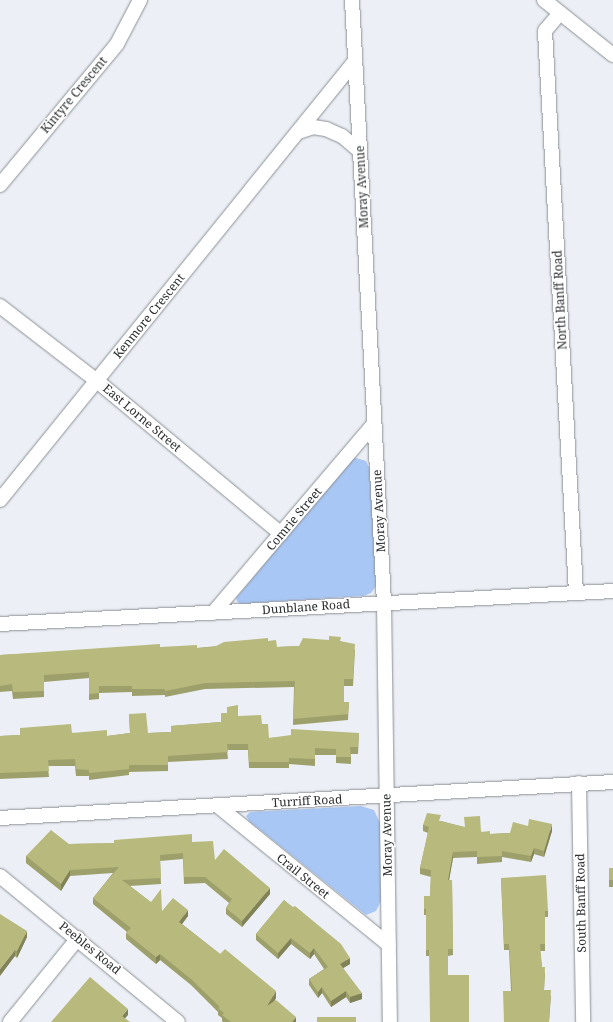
<!DOCTYPE html>
<html>
<head>
<meta charset="utf-8">
<style>
  body { margin:0 }
  #map { position:relative; width:613px; height:1022px; overflow:hidden; background:#ecf0f6; font-family:"Noto Serif",serif }
  div>[style] { position:absolute }
  [style*='--x'] { left:calc(var(--x)*1px); top:calc(var(--y)*1px); width:calc(var(--w)*1px); rotate:calc(var(--a)*1deg) }
  .green>* { inset:0; background:#a9c7f4 }
  .roads { filter:drop-shadow(0 0 1px #8c9095) drop-shadow(0 0 1px #8c9095) }
  .minor>* { height:14px; margin:-7px; padding:0 7px; transform-origin:7px; border-radius:7px; background:#fff }
  .wall>* { inset:0; background:#9ea06c; transform-origin:0 0 }
  .shaded-wall>* { inset:0; background:#818258 }
  .building>* { inset:0; background:#b8ba7d; transform-origin:0 0 }
  span { translate:-50% -50%; white-space:nowrap; text-align:center; line-height:1.15; -webkit-text-stroke:3px #fff; paint-order:stroke }
  .street-label { font-size:12px; color:#2c2e30 }
</style>
</head>
<body>
<div id="map">
  <div class="green">
    <div style="clip-path:polygon(353px 457px,366px 461px,370px 469px,376px 586px,371px 593px,363px 596px,240px 604px,237px 601px,236px 598px)"></div>
    <div style="clip-path:polygon(361px 806px,374px 810px,380px 823px,381px 901px,376px 911px,366px 915px,249px 821px,246px 816px,250px 812px)"></div>
  </div>
  <div class="roads">
    <div class="minor">
      <div style="--x:352;--y:0;--w:603;--a:86.96"></div>
      <div style="--x:384;--y:602;--w:420;--a:89.2"></div>
      <div style="--x:544;--y:0;--w:88;--a:38.6"></div>
      <div style="--x:560;--y:13;--w:23;--a:130"></div>
      <div style="--x:545;--y:31;--w:562;--a:86.84"></div>
      <div style="--x:298;--y:132;--w:16;--a:-18"></div>
      <div style="--x:313;--y:127;--w:13;--a:9"></div>
      <div style="--x:326;--y:129;--w:17;--a:24"></div>
      <div style="--x:342;--y:136;--w:23;--a:40"></div>
      <div style="--x:0;--y:185;--w:183;--a:-50.3"></div>
      <div style="--x:117;--y:44;--w:50;--a:-62.4"></div>
      <div style="--x:0;--y:306;--w:123;--a:37.7"></div>
      <div style="--x:97;--y:381;--w:239;--a:39.7"></div>
      <div style="--x:0;--y:500;--w:565;--a:-51.04"></div>
      <div style="--x:213;--y:613;--w:248;--a:-49.6"></div>
      <div style="--x:0;--y:624;--w:614;--a:-3.08"></div>
      <div style="--x:579;--y:783;--w:239;--a:89"></div>
      <div style="--x:218;--y:806;--w:220;--a:39.1"></div>
      <div style="--x:0;--y:818;--w:614;--a:-3.36"></div>
      <div style="--x:0;--y:876;--w:230;--a:39.4"></div>
      <div style="--x:10;--y:1022;--w:108;--a:-51"></div>
    </div>
  </div>
  <div class="wall">
    <div style="clip-path:polygon(268px 641px,277px 647px,299px 646px,340px 641px,355px 650px,353px 686px,344px 686px,344px 702px,349px 702px,348px 720px,293px 725px,294px 687px,205px 689px,165px 697px,165px 695px,132px 696px,132px 692px,99px 693px,99px 699px,89px 700px,89px 678px,44px 682px,44px 697px,13px 699px,12px 691px,0 692px,0 655px,160px 647px,197px 648px)"></div>
    <div style="clip-path:polygon(221px 713px,238px 716px,262px 724px,269px 738px,359px 733px,358px 754px,351px 754px,351px 764px,336px 763px,336px 755px,315px 755px,315px 766px,289px 764px,289px 768px,249px 768px,248px 750px,227px 750px,228px 759px,168px 762px,168px 771px,129px 772px,129px 775px,89px 780px,89px 776px,76px 776px,75px 766px,48px 766px,49px 777px,0 779px,0 736px,20px 735px,20px 728px,107px 736px,130px 733px,129px 714px,148px 733px,171px 732px,171px 726px,221px 722px)"></div>
    <div style="clip-path:polygon(441px 821px,490px 834px,510px 833px,528px 826px,552px 831px,544px 857px,534px 854px,531px 862px,502px 857px,502px 862px,477px 864px,477px 857px,453px 858px,449px 880px,452px 880px,453px 955px,448px 956px,448px 975px,470px 997px,429px 956px,426px 956px,426px 915px,424px 915px,424px 909px,430px 896px,431px 877px,420px 874px,420px 868px,428px 833px,423px 831px,423px 825px)"></div>
    <div style="clip-path:polygon(192px 842px,215px 860px,270px 894px,242px 927px,226px 914px,226px 908px,229px 903px,205px 883px,184px 884px,183px 859px,160px 861px,161px 884px,130px 886px,162px 911px,188px 916px,182px 924px,276px 998px,274px 1002px,296px 1022px,223px 1022px,222px 1021px,222px 1018px,218px 1015px,218px 1012px,191px 985px,160px 960px,156px 964px,126px 939px,126px 933px,127px 932px,93px 904px,93px 898px,113px 873px,70px 876px,61px 891px,26px 863px,26px 856px,69px 844px)"></div>
    <div style="left:609px;top:868px;width:4px;height:19px"></div>
    <div style="clip-path:polygon(501px 878px,548px 911px,548px 917px,545px 917px,545px 951px,540px 951px,542px 967px,545px 974px,544px 990px,551px 996px,549px 1022px,504px 1022px,511px 991px,509px 950px,504px 950px)"></div>
    <div style="clip-path:polygon(284px 900px,350px 964px,343px 968px,362px 999px,350px 1003px,346px 997px,331px 1007px,322px 993px,318px 998px,309px 985px,309px 979px,324px 969px,314px 954px,310px 959px,291px 944px,278px 959px,256px 940px,256px 934px)"></div>
    <div style="clip-path:polygon(0 914px,27px 937px,17px 958px,15px 956px)"></div>
  </div>
  <div class="shaded-wall">
    <div style="clip-path:polygon(552px 824px,552px 831px,544px 857px,544px 851px)"></div>
    <div style="clip-path:polygon(534px 848px,534px 854px,531px 862px,531px 856px)"></div>
    <div style="clip-path:polygon(453px 852px,453px 858px,448px 886px,448px 880px)"></div>
    <div style="clip-path:polygon(70px 870px,70px 876px,61px 891px,61px 884px)"></div>
    <div style="clip-path:polygon(270px 888px,270px 894px,242px 927px,242px 921px)"></div>
    <div style="clip-path:polygon(188px 910px,188px 916px,179px 928px,179px 922px)"></div>
    <div style="clip-path:polygon(27px 931px,27px 937px,17px 958px,17px 951px)"></div>
    <div style="clip-path:polygon(291px 938px,291px 944px,278px 959px,278px 953px)"></div>
    <div style="clip-path:polygon(314px 948px,314px 954px,310px 959px,310px 953px)"></div>
    <div style="clip-path:polygon(15px 950px,15px 956px,0 976px,0 969px)"></div>
    <div style="clip-path:polygon(160px 954px,160px 960px,156px 964px,156px 957px)"></div>
    <div style="clip-path:polygon(350px 958px,350px 964px,340px 970px,340px 964px)"></div>
    <div style="clip-path:polygon(322px 987px,322px 993px,318px 998px,318px 992px)"></div>
    <div style="clip-path:polygon(276px 991px,276px 998px,267px 1012px,267px 1006px)"></div>
    <div style="clip-path:polygon(346px 991px,346px 997px,331px 1007px,331px 1001px)"></div>
    <div style="clip-path:polygon(362px 993px,362px 999px,350px 1003px,350px 997px)"></div>
    <div style="clip-path:polygon(128px 1009px,128px 1015px,122px 1022px,122px 1016px)"></div>
    <div style="clip-path:polygon(296px 1017px,296px 1022px,292px 1022px)"></div>
  </div>
  <div class="building">
    <div style="clip-path:polygon(329px 636px,341px 637px,340px 641px,355px 644px,353px 679px,344px 679px,344px 702px,349px 702px,348px 714px,293px 719px,295px 681px,205px 683px,165px 691px,165px 689px,132px 689px,132px 686px,99px 686px,99px 693px,89px 694px,89px 672px,44px 675px,44px 691px,13px 692px,12px 684px,0 686px,0 655px,160px 644px,160px 647px,197px 645px,197px 648px,214px 647px,224px 642px,268px 638px,268px 641px,276px 640px,277px 647px,299px 646px,303px 638px,329px 640px)"></div>
    <div style="clip-path:polygon(238px 705px,238px 716px,261px 715px,262px 724px,268px 724px,269px 738px,291px 735px,291px 729px,359px 733px,358px 747px,350px 747px,351px 757px,336px 757px,336px 749px,315px 748px,315px 759px,289px 758px,289px 762px,249px 762px,248px 744px,227px 744px,228px 752px,168px 756px,168px 765px,129px 765px,129px 769px,89px 773px,89px 770px,76px 769px,75px 759px,48px 760px,49px 771px,0 773px,0 736px,20px 735px,20px 728px,71px 724px,72px 733px,107px 730px,107px 736px,130px 733px,129px 714px,146px 713px,148px 733px,171px 732px,171px 726px,221px 722px,221px 713px,227px 713px,227px 707px)"></div>
    <div style="clip-path:polygon(427px 813px,441px 815px,439px 821px,465px 827px,464px 817px,480px 816px,481px 832px,490px 831px,490px 834px,510px 833px,513px 822px,528px 826px,529px 819px,552px 824px,544px 851px,534px 848px,531px 856px,502px 851px,502px 856px,477px 857px,477px 851px,453px 852px,448px 880px,452px 880px,453px 949px,448px 949px,448px 975px,469px 975px,469px 1022px,430px 1022px,429px 950px,426px 950px,426px 909px,424px 909px,424px 896px,430px 896px,431px 870px,420px 868px,429px 827px,423px 825px)"></div>
    <div style="clip-path:polygon(51px 830px,69px 844px,114px 843px,114px 840px,192px 834px,192px 842px,213px 841px,215px 860px,224px 849px,270px 888px,242px 921px,226px 908px,232px 899px,205px 877px,184px 877px,183px 853px,160px 855px,161px 878px,122px 880px,151px 902px,161px 889px,162px 911px,173px 898px,188px 910px,179px 922px,220px 954px,225px 949px,276px 991px,267px 1006px,276px 1000px,296px 1017px,292px 1022px,231px 1022px,222px 1015px,224px 1013px,218px 1008px,220px 1007px,191px 979px,160px 954px,156px 957px,126px 933px,131px 928px,93px 898px,119px 867px,70px 870px,61px 884px,26px 856px)"></div>
    <div style="left:609px;top:868px;width:4px;height:12px"></div>
    <div style="clip-path:polygon(546px 875px,548px 911px,545px 911px,545px 944px,540px 944px,542px 967px,545px 967px,544px 990px,551px 990px,549px 1022px,504px 1022px,503px 991px,512px 991px,509px 944px,504px 944px,501px 878px)"></div>
    <div style="clip-path:polygon(284px 900px,293px 907px,295px 906px,341px 944px,350px 958px,340px 964px,362px 993px,350px 997px,346px 991px,331px 1001px,322px 987px,318px 992px,309px 979px,328px 967px,314px 948px,310px 953px,291px 938px,278px 953px,256px 934px)"></div>
    <div style="clip-path:polygon(0 914px,27px 931px,17px 951px,15px 950px,0 969px)"></div>
    <div style="clip-path:polygon(90px 977px,128px 1009px,122px 1016px,130px 1022px,51px 1022px)"></div>
    <div style="left:317px;top:1017px;width:39px;height:5px"></div>
  </div>
  <div class="street-label">
    <span style="left:74px;top:95px;rotate:-50deg">Kintyre Crescent</span>
    <span style="left:362px;top:187px;rotate:-93deg">Moray Avenue</span>
    <span style="left:560px;top:300px;rotate:-93deg">North Banff Road</span>
    <span style="left:149px;top:316px;rotate:-51deg">Kenmore Crescent</span>
    <span style="left:142px;top:418px;rotate:40deg">East Lorne Street</span>
    <span style="left:379px;top:511px;rotate:-93deg">Moray Avenue</span>
    <span style="left:294px;top:519px;rotate:-50deg">Comrie Street</span>
    <span style="left:306px;top:607px;rotate:-4deg">Dunblane Road</span>
    <span style="left:307px;top:801px;rotate:-3deg">Turriff Road</span>
    <span style="left:387px;top:835px;rotate:-91deg">Moray Avenue</span>
    <span style="left:303px;top:876px;rotate:39deg">Crail Street</span>
    <span style="left:581px;top:903px;rotate:-91deg">South Banff Road</span>
    <span style="left:90px;top:948px;rotate:39deg">Peebles Road</span>
  </div>
</div>
</body>
</html>
